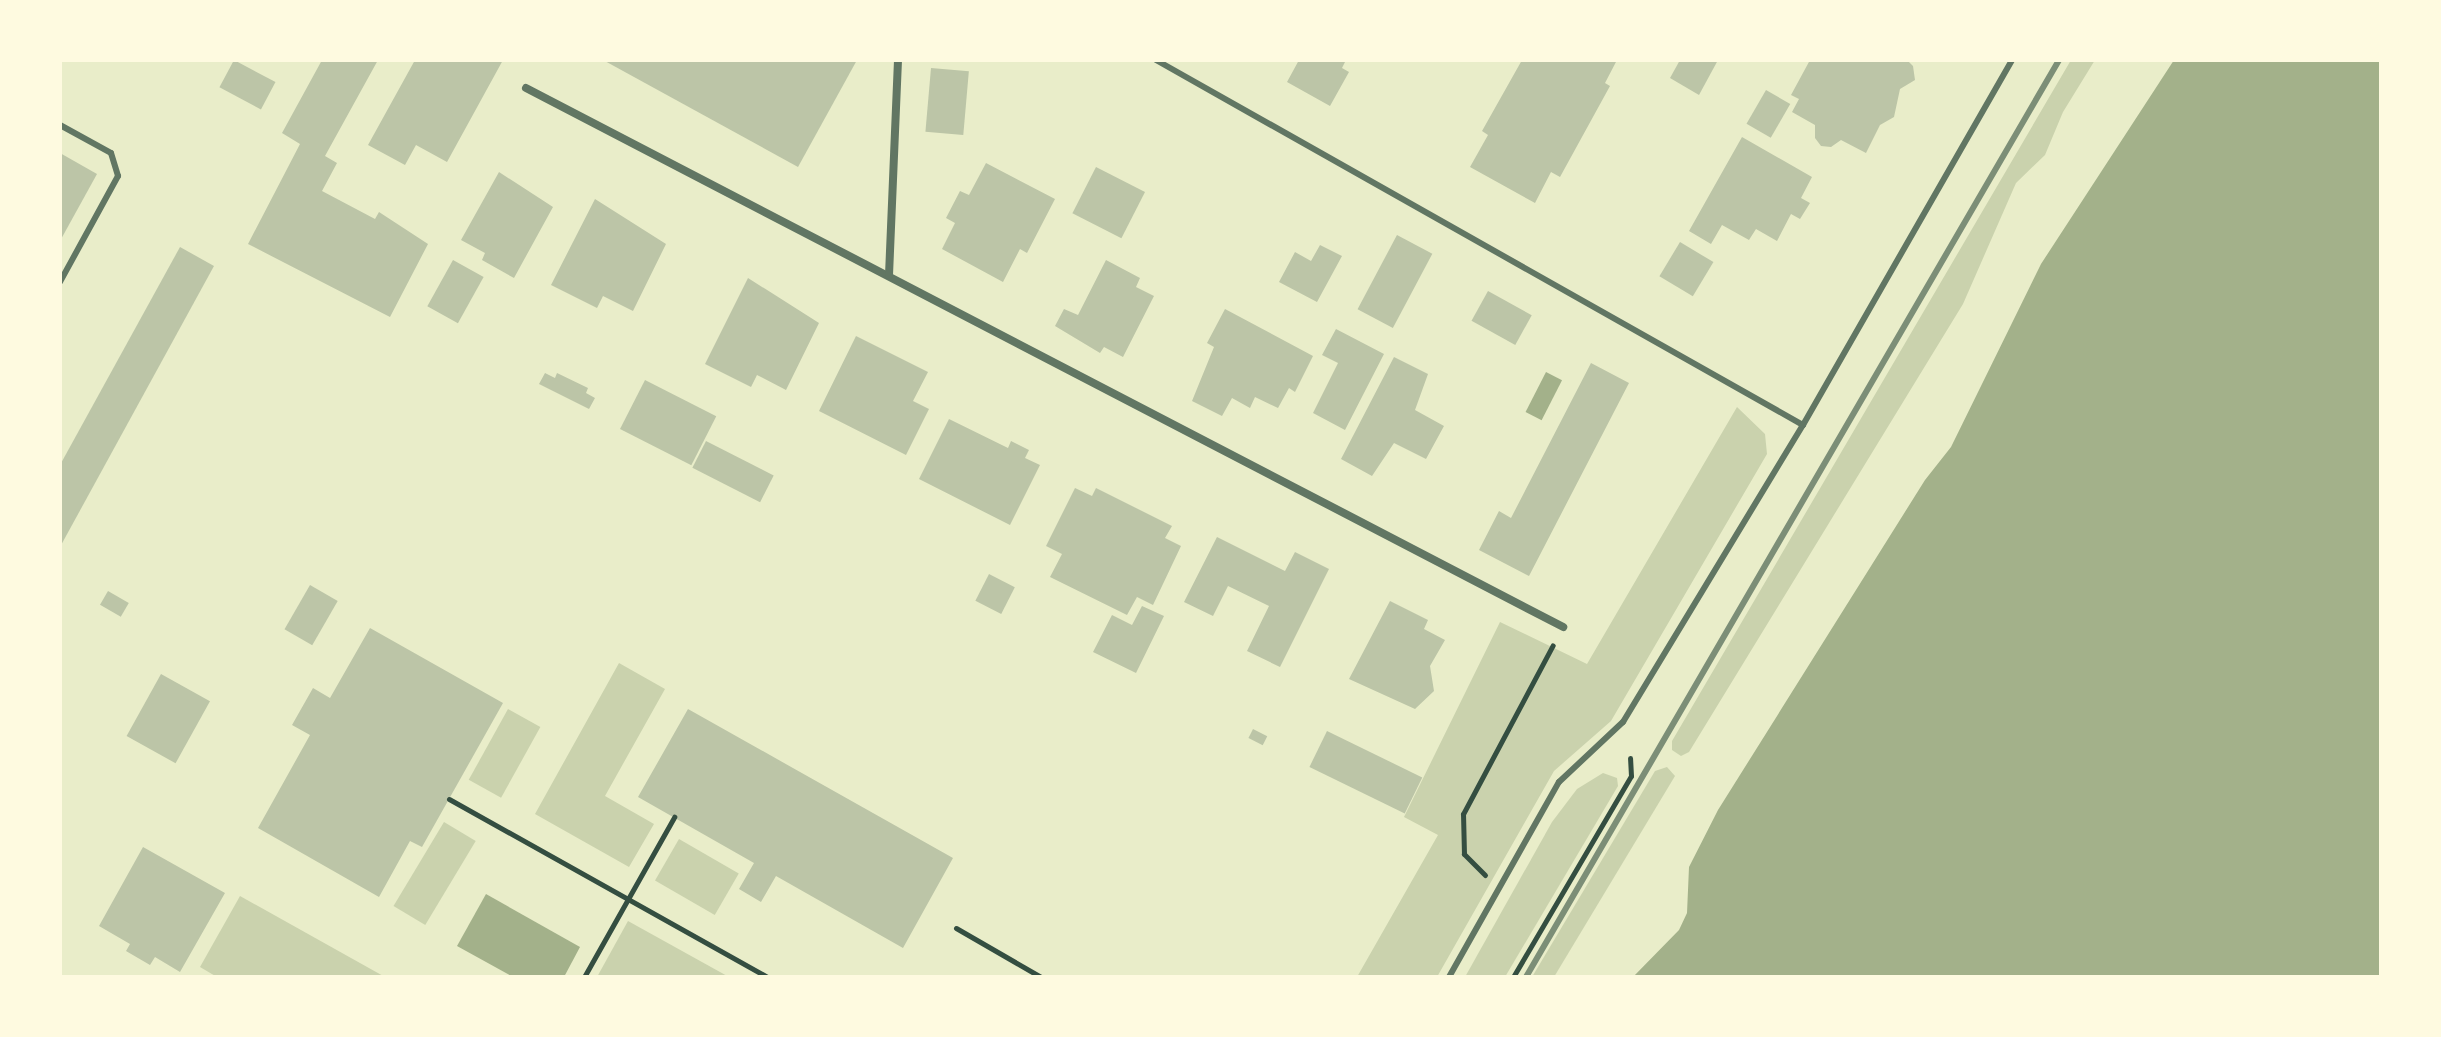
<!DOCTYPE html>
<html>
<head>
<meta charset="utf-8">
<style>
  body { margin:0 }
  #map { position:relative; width:2441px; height:1037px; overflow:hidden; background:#e9edc9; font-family:"Playfair Display",serif }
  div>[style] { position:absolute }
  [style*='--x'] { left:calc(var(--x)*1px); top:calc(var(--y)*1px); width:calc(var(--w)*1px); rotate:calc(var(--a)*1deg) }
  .green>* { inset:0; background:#cad2ad; transform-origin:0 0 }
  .water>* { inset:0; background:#a3b18a; transform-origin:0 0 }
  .building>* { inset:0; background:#bcc5a7; transform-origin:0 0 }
  .path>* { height:5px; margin:-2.5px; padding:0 2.5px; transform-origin:2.5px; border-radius:2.5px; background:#344e41 }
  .service>* { height:6px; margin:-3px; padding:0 3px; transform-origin:3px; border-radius:3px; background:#617663 }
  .minor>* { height:8px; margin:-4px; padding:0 4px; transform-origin:4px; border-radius:4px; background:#617663 }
  .rail>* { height:6px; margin:-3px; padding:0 3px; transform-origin:3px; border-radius:3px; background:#7c8e77 }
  span { translate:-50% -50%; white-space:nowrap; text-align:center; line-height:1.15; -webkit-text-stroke:8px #fefae0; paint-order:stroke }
  .frame { position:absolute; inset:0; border:62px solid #fefae0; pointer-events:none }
</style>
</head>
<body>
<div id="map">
  <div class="green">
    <div style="clip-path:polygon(2071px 60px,2095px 60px,2063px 112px,2045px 155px,2016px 183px,1963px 304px,1689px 752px,1681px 756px,1672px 750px,1672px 741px)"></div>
    <div style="clip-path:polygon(1737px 407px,1765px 434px,1767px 454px,1611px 721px,1554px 771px,1437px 977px,1357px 977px,1438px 835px,1404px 817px,1500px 622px,1587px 664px)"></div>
    <div style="clip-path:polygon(619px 663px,665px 689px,605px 796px,654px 824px,629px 867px,535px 814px)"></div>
    <div style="left:508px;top:709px;width:37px;height:81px;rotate:29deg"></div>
    <div style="clip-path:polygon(1667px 767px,1675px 776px,1554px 977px,1532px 977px,1655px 771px)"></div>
    <div style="clip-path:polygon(1603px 773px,1617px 778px,1618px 786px,1505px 977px,1465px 977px,1552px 822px,1577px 789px)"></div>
    <div style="left:444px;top:822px;width:37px;height:98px;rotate:31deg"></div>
    <div style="left:679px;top:839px;width:69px;height:48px;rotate:30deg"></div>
    <div style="clip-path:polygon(240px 896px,385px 977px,217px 977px,200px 967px)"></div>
    <div style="clip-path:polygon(628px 921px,729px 977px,597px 977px)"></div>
  </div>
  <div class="water">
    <div style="clip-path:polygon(2174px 60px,2381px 60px,2381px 977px,1633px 977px,1679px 930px,1687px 913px,1689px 867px,1718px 810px,1925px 480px,1951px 447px,2041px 264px)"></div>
    <div style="left:1546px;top:372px;width:18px;height:45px;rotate:27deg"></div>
    <div style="clip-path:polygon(486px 894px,580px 947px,564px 977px,513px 977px,457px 946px)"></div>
  </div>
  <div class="building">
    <div style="left:234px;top:60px;width:47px;height:31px;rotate:28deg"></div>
    <div style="clip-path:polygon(322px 60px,378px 60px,325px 156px,337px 163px,322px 191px,375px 219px,379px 212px,428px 244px,390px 317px,248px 244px,300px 144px,282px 133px)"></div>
    <div style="clip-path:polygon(415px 60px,503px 60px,447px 162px,416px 145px,405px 165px,368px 145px)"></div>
    <div style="clip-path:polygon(603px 60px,857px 60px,798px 167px)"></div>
    <div style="clip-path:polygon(1299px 60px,1346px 60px,1342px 68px,1349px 72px,1330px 106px,1287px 82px)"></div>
    <div style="clip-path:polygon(1522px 60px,1617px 60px,1605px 83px,1610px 86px,1560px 177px,1551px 172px,1535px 203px,1470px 167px,1488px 135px,1482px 131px)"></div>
    <div style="clip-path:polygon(1680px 60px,1718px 60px,1699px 95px,1670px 78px)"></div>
    <div style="clip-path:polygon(1810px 60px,1907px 60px,1913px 66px,1915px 80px,1900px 89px,1894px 117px,1880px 125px,1866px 153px,1841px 140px,1831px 147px,1821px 146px,1815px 138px,1815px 125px,1792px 112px,1799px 99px,1791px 95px)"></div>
    <div style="left:931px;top:68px;width:38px;height:64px;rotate:5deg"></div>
    <div style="left:1766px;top:90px;width:28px;height:39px;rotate:30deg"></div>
    <div style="clip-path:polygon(1742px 137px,1812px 177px,1801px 198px,1810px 203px,1800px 219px,1791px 214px,1777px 241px,1756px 229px,1749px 240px,1722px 225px,1711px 244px,1689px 231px)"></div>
    <div style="clip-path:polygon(60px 153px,97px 174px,60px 241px)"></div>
    <div style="clip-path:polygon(986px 163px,1055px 199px,1027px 253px,1020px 249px,1003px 282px,942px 249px,955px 223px,946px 218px,960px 191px,969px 195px)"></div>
    <div style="left:1096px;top:167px;width:55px;height:52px;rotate:27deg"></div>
    <div style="clip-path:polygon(499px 172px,553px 207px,514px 278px,482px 260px,485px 253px,461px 240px)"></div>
    <div style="clip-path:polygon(595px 199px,666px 244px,633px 311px,603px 296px,597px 308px,551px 285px)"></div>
    <div style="left:1397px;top:235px;width:40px;height:84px;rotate:28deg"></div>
    <div style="left:1680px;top:242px;width:39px;height:40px;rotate:31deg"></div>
    <div style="clip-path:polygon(1320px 245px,1342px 256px,1317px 302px,1279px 282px,1295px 252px,1311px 261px)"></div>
    <div style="clip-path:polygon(180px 247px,214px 266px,60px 547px,60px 465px)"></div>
    <div style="left:453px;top:260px;width:35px;height:53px;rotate:29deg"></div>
    <div style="clip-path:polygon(1106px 260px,1140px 278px,1136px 287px,1154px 296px,1123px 357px,1104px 347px,1100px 353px,1055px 326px,1064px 309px,1078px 315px)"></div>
    <div style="clip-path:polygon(748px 278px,819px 323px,786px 390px,757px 375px,751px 387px,705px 364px)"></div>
    <div style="left:1488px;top:291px;width:50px;height:34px;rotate:29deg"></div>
    <div style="clip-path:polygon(1225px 309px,1313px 356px,1295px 392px,1289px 388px,1278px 408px,1255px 397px,1250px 408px,1232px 398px,1222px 416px,1192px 401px,1214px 347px,1207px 343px)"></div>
    <div style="clip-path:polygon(1336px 329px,1384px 354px,1345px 430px,1313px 413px,1338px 363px,1322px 355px)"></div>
    <div style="clip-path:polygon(856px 336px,928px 372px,913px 401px,929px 409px,906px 455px,819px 411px)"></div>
    <div style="clip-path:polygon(1394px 357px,1428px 374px,1415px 410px,1444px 426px,1426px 459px,1394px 443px,1372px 476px,1341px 459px)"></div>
    <div style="clip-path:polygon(1591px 363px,1629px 383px,1529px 576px,1479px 550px,1499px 511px,1511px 518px)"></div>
    <div style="clip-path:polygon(545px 373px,555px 378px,557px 373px,588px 388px,586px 393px,595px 398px,589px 409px,539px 384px)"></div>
    <div style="left:645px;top:380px;width:80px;height:55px;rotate:27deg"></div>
    <div style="clip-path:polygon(949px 419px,1008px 448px,1011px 441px,1029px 450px,1025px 458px,1040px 465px,1010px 525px,919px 479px)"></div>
    <div style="left:706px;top:441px;width:76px;height:30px;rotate:27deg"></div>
    <div style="clip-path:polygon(1075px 488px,1092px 496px,1096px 488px,1172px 526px,1165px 538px,1181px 546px,1153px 605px,1137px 597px,1127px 615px,1050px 577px,1062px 554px,1046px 546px)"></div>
    <div style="clip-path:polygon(1217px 537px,1285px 571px,1295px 552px,1329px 569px,1280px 667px,1247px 651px,1269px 606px,1228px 586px,1213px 616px,1184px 602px)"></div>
    <div style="left:989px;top:574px;width:29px;height:30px;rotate:27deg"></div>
    <div style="left:310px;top:585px;width:32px;height:51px;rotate:30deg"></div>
    <div style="left:108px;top:591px;width:24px;height:16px;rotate:30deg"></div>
    <div style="clip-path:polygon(1390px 601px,1428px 620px,1424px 629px,1445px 640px,1430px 666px,1434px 691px,1415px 709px,1349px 679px)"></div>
    <div style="clip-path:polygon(1142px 606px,1164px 616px,1136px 673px,1093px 652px,1112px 615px,1132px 625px)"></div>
    <div style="clip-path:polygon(370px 628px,503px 703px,422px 847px,410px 841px,379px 897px,258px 828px,310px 735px,292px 725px,313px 688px,330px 698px)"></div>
    <div style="left:161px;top:674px;width:56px;height:71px;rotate:29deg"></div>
    <div style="clip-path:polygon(688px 709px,953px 858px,903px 948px,776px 876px,761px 902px,739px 889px,754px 863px,638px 797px)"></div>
    <div style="left:1253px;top:729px;width:16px;height:10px;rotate:27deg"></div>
    <div style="left:1327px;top:731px;width:106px;height:40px;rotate:26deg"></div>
    <div style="clip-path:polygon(143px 847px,225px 893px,180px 972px,155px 957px,150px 965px,126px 951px,130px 944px,99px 926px)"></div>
  </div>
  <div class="path">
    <div style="--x:449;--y:799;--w:364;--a:29.2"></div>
    <div style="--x:1485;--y:875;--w:30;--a:-135"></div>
    <div style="--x:1464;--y:854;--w:40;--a:-91.4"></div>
    <div style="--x:1463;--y:814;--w:191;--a:-62"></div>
    <div style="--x:956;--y:928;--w:98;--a:30"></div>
    <div style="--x:584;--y:977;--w:184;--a:-60.6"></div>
    <div style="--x:1513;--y:977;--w:233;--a:-59.6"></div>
    <div style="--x:1631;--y:776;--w:18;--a:-93"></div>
  </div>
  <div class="service">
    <div style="--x:1156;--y:60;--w:743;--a:29.43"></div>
    <div style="--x:60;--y:125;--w:58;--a:28.8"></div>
    <div style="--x:111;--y:153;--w:24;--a:73"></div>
    <div style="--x:118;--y:176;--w:121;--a:118.7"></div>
    <div style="--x:1449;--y:977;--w:224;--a:-60.6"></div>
    <div style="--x:1559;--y:782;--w:88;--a:-43.2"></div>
    <div style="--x:1623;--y:722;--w:347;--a:-58.8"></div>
    <div style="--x:1803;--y:425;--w:421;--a:-60.2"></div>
  </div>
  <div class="minor">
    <div style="--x:526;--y:88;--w:1169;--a:27.46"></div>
    <div style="--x:889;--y:275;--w:215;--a:-87.6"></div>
  </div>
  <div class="rail">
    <div style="--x:1526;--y:977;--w:1061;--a:-59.83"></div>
  </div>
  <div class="frame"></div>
</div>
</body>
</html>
